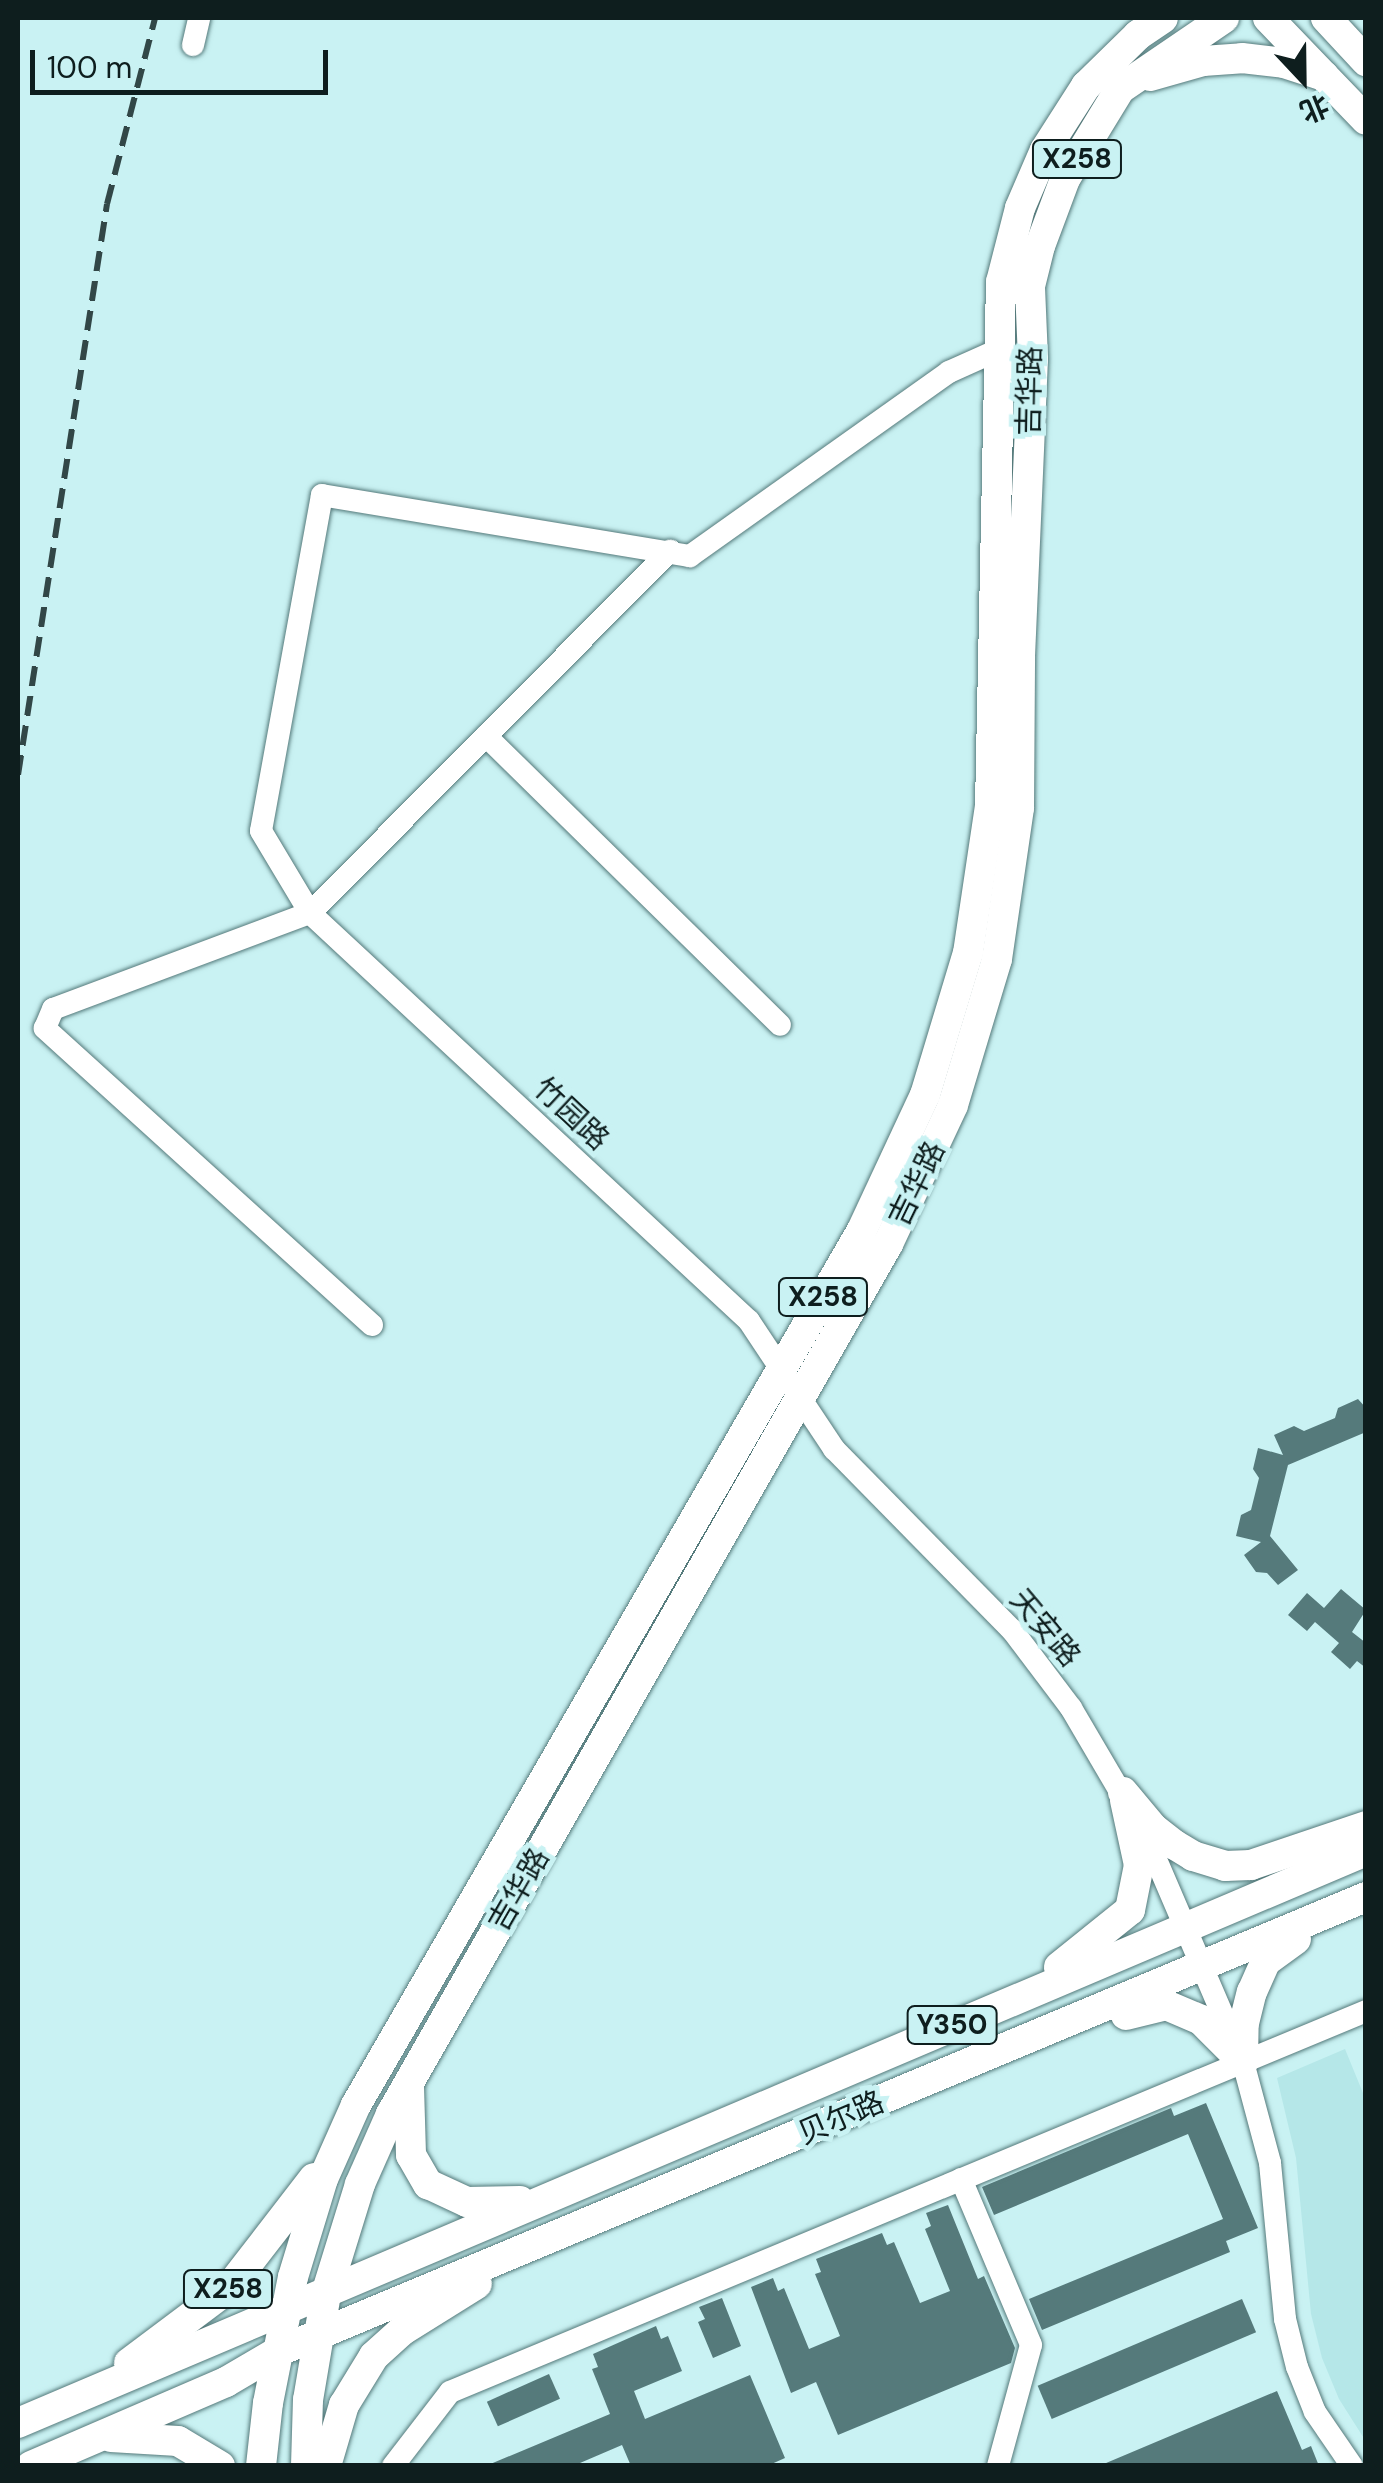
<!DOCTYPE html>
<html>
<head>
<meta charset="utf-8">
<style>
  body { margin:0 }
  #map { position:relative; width:1383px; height:2483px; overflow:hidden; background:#c9f2f3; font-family:"DM Sans","Noto Sans SC",sans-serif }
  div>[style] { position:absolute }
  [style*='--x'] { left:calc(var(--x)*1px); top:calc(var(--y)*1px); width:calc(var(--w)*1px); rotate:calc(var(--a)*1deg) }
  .built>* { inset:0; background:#b5e7e8 }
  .building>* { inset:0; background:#557a7b; transform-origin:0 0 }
  .roads { filter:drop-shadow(0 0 2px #54797a) drop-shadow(0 0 2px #54797a) }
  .minor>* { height:22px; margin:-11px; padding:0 11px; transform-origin:11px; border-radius:11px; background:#fff }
  .major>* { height:30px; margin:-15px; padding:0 15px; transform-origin:15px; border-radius:15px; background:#fff }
  .rail>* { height:6px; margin-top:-3px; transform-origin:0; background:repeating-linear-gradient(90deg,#324747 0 20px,transparent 0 30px) }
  span { translate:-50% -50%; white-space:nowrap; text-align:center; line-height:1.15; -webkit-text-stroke:10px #c9f2f3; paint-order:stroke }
  .shield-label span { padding:2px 8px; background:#c9f2f3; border:2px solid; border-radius:8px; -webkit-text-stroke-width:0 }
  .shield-label { font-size:28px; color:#0e1e1e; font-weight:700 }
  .street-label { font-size:30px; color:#0e1e1e }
  .frame { position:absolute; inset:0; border:20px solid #0e1e1e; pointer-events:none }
  .north { position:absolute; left:1253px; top:30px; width:100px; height:100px; -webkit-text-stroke:8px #c9f2f3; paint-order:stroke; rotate:158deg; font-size:28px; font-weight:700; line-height:40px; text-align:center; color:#0e1e1e }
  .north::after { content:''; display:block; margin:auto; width:35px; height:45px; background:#0e1e1e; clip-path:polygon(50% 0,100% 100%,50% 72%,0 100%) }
  .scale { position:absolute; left:30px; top:50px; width:298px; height:45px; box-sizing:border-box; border:5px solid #0e1e1e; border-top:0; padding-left:12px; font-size:30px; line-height:35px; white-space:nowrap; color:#0e1e1e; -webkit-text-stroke:8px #c9f2f3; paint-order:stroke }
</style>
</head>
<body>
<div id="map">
  <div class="built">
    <div style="clip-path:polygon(1345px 2049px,1365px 2098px,1365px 2440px,1339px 2399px,1322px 2358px,1311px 2314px,1296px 2158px,1277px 2078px)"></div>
  </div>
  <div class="building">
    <div style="clip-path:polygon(1358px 1399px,1366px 1408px,1366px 1432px,1288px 1465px,1270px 1536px,1298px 1570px,1278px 1585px,1267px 1573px,1256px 1572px,1244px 1555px,1261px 1542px,1236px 1536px,1241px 1515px,1251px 1510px,1259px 1478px,1253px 1469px,1258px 1448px,1283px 1455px,1274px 1435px,1294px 1426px,1304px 1431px,1335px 1418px,1338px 1408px)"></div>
    <div style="clip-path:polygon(1341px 1589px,1366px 1610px,1352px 1632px,1366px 1643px,1366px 1668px,1357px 1661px,1350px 1669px,1331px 1652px,1339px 1643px,1315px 1622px,1307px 1631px,1288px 1615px,1307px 1593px,1324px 1608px)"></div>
    <div style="clip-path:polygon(1206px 2103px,1258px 2228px,1226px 2241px,1230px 2252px,1042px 2330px,1029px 2299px,1223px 2219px,1188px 2134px,994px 2215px,982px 2187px,1171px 2108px,1174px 2116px)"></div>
    <div style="clip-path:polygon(948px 2205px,978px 2279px,984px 2276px,1015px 2348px,1011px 2363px,838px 2435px,816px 2382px,791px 2393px,751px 2287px,773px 2278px,778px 2291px,784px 2288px,809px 2349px,840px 2336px,815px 2274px,821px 2272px,816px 2259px,882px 2233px,887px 2245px,894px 2242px,920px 2303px,950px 2291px,925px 2229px,931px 2226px,926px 2213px)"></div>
    <div style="clip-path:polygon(722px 2298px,741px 2346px,713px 2358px,698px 2322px,705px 2319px,699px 2307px)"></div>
    <div style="left:1242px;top:2299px;width:36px;height:222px;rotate:67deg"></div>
    <div style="clip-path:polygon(656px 2326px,661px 2339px,668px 2336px,682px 2371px,634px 2391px,645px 2419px,750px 2375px,785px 2458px,767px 2466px,631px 2466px,622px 2445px,573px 2466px,488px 2465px,610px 2414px,592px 2369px,598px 2367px,593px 2354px)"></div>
    <div style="left:549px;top:2374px;width:27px;height:68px;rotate:66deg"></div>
    <div style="clip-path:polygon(1277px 2391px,1302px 2450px,1311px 2446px,1319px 2466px,1099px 2466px)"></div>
  </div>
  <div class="roads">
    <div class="minor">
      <div style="--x:193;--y:45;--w:28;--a:-77"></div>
      <div style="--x:998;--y:350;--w:54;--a:155.8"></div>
      <div style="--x:949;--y:372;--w:318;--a:144.6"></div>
      <div style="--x:690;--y:556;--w:373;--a:-170.6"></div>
      <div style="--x:322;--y:495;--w:341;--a:100.3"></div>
      <div style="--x:261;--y:831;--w:96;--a:59.1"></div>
      <div style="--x:310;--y:913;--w:599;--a:42.9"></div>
      <div style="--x:749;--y:1321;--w:154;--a:56.4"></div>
      <div style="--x:834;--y:1449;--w:254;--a:45.5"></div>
      <div style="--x:1012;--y:1630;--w:98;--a:52.9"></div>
      <div style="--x:1071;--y:1708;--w:148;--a:59.6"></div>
      <div style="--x:1146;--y:1836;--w:246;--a:66.8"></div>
      <div style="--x:1243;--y:2062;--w:105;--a:75"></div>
      <div style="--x:1270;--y:2163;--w:157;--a:84.5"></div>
      <div style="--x:1285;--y:2319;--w:49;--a:76"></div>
      <div style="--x:1297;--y:2367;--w:48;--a:68.2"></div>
      <div style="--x:1315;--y:2412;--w:65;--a:55.6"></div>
      <div style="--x:486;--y:736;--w:412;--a:44.5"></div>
      <div style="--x:372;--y:1325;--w:442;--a:-137.8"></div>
      <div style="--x:45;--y:1028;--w:21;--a:-67"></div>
      <div style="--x:53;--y:1009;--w:274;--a:-20.5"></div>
      <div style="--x:310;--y:913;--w:511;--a:-45.16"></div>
      <div style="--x:961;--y:2179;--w:180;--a:67.1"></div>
      <div style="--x:1031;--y:2345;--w:125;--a:105.3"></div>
      <div style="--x:393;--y:2466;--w:93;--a:-52.4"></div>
      <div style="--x:450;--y:2392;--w:992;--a:-22.58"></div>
    </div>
    <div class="major">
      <div style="--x:1268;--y:18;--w:141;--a:46.1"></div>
      <div style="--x:1326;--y:18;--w:59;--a:47.1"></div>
      <div style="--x:1150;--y:76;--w:55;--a:-15.8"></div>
      <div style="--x:1203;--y:61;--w:39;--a:-4"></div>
      <div style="--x:1242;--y:58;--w:42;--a:6.8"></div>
      <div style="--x:1284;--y:63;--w:42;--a:18"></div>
      <div style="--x:1123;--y:1792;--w:47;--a:50.2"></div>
      <div style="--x:1153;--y:1828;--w:28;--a:38"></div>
      <div style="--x:1175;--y:1845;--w:21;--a:31"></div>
      <div style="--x:1193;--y:1856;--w:34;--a:17"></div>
      <div style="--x:1225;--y:1866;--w:26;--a:-2"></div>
      <div style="--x:1251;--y:1865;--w:121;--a:-18.7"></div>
      <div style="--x:1059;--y:1967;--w:91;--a:-38.8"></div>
      <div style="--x:1130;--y:1910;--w:46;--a:-78.7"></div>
      <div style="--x:1139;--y:1865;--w:66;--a:-102.2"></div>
      <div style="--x:1126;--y:2015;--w:41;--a:-14"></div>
      <div style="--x:1166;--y:2005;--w:38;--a:23"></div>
      <div style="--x:1201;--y:2020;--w:59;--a:45"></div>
      <div style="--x:1243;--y:2062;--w:39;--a:-89"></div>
      <div style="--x:1244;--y:2023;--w:32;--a:-76"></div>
      <div style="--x:1252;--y:1992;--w:34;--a:-66"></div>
      <div style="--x:1266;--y:1961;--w:37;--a:-36"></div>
      <div style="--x:409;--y:2087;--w:68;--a:88.3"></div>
      <div style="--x:411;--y:2155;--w:34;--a:60"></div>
      <div style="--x:428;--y:2184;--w:43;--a:24.8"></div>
      <div style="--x:467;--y:2202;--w:53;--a:-1.1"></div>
      <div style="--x:129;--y:2363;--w:125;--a:-36.9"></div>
      <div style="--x:229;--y:2288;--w:139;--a:-52.3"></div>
      <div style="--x:18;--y:2423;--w:1464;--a:-22.99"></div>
      <div style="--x:111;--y:2437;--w:67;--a:3.4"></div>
      <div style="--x:178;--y:2441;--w:49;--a:30.8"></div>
      <div style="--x:31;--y:2466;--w:212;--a:-23.3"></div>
      <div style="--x:226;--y:2382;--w:59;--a:-30.5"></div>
      <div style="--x:277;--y:2352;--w:1180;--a:-22.68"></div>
      <div style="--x:261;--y:2466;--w:63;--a:-83.7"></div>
      <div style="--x:268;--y:2403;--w:128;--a:-78.8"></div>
      <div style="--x:293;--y:2277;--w:102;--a:-73"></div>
      <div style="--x:323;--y:2179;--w:81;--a:-66"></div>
      <div style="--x:356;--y:2105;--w:1011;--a:-59.96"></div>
      <div style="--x:862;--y:1230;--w:149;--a:-65"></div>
      <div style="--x:925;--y:1095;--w:148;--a:-73.2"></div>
      <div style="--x:968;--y:953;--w:149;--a:-81.5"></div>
      <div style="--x:990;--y:806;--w:524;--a:-88.8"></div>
      <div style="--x:1001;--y:282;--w:76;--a:-75.6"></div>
      <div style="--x:1020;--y:208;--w:63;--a:-66.7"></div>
      <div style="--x:1045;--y:150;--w:76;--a:-57.4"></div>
      <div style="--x:1086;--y:86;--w:73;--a:-44.4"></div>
      <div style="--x:1138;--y:35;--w:30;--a:-34"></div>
      <div style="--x:306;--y:2466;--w:66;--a:-88.3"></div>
      <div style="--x:308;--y:2400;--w:108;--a:-80.4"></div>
      <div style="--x:326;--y:2294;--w:115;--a:-72.8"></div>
      <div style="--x:360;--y:2184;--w:77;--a:-66.1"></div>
      <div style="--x:391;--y:2114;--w:1002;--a:-60.26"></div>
      <div style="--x:888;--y:1244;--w:153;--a:-64.9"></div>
      <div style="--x:953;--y:1105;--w:152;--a:-73.2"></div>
      <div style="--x:997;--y:959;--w:153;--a:-81.7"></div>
      <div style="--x:1019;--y:808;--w:152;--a:-89.6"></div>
      <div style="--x:1020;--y:656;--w:297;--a:-87.5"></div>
      <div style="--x:1033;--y:359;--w:73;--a:-92.4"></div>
      <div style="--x:1030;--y:286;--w:41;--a:-76"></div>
      <div style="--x:1040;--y:246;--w:72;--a:-69.5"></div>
      <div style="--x:1065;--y:179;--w:105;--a:-58.6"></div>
      <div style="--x:1120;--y:89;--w:126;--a:-34.3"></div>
      <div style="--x:326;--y:2466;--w:64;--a:-73.6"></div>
      <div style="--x:344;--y:2405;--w:57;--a:-58.5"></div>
      <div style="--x:374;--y:2356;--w:39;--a:-42"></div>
      <div style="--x:403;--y:2330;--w:87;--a:-31.9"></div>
    </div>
  </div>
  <div class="rail">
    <div style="--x:18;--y:775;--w:578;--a:-81.14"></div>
    <div style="--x:107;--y:204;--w:192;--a:-75.5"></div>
  </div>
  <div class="shield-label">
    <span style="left:1077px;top:159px">X258</span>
    <span style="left:823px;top:1297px">X258</span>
    <span style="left:952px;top:2025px">Y350</span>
    <span style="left:228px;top:2289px">X258</span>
  </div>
  <div class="street-label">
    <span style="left:1030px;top:391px;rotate:-89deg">吉华路</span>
    <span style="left:571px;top:1114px;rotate:43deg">竹园路</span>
    <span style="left:917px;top:1184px;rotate:-64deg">吉华路</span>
    <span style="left:1045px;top:1628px;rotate:50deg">天安路</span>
    <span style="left:519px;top:1890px;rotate:-60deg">吉华路</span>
    <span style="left:841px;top:2118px;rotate:-23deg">贝尔路</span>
  </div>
  <div class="frame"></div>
  <div class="north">北</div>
  <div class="scale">100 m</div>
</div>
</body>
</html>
